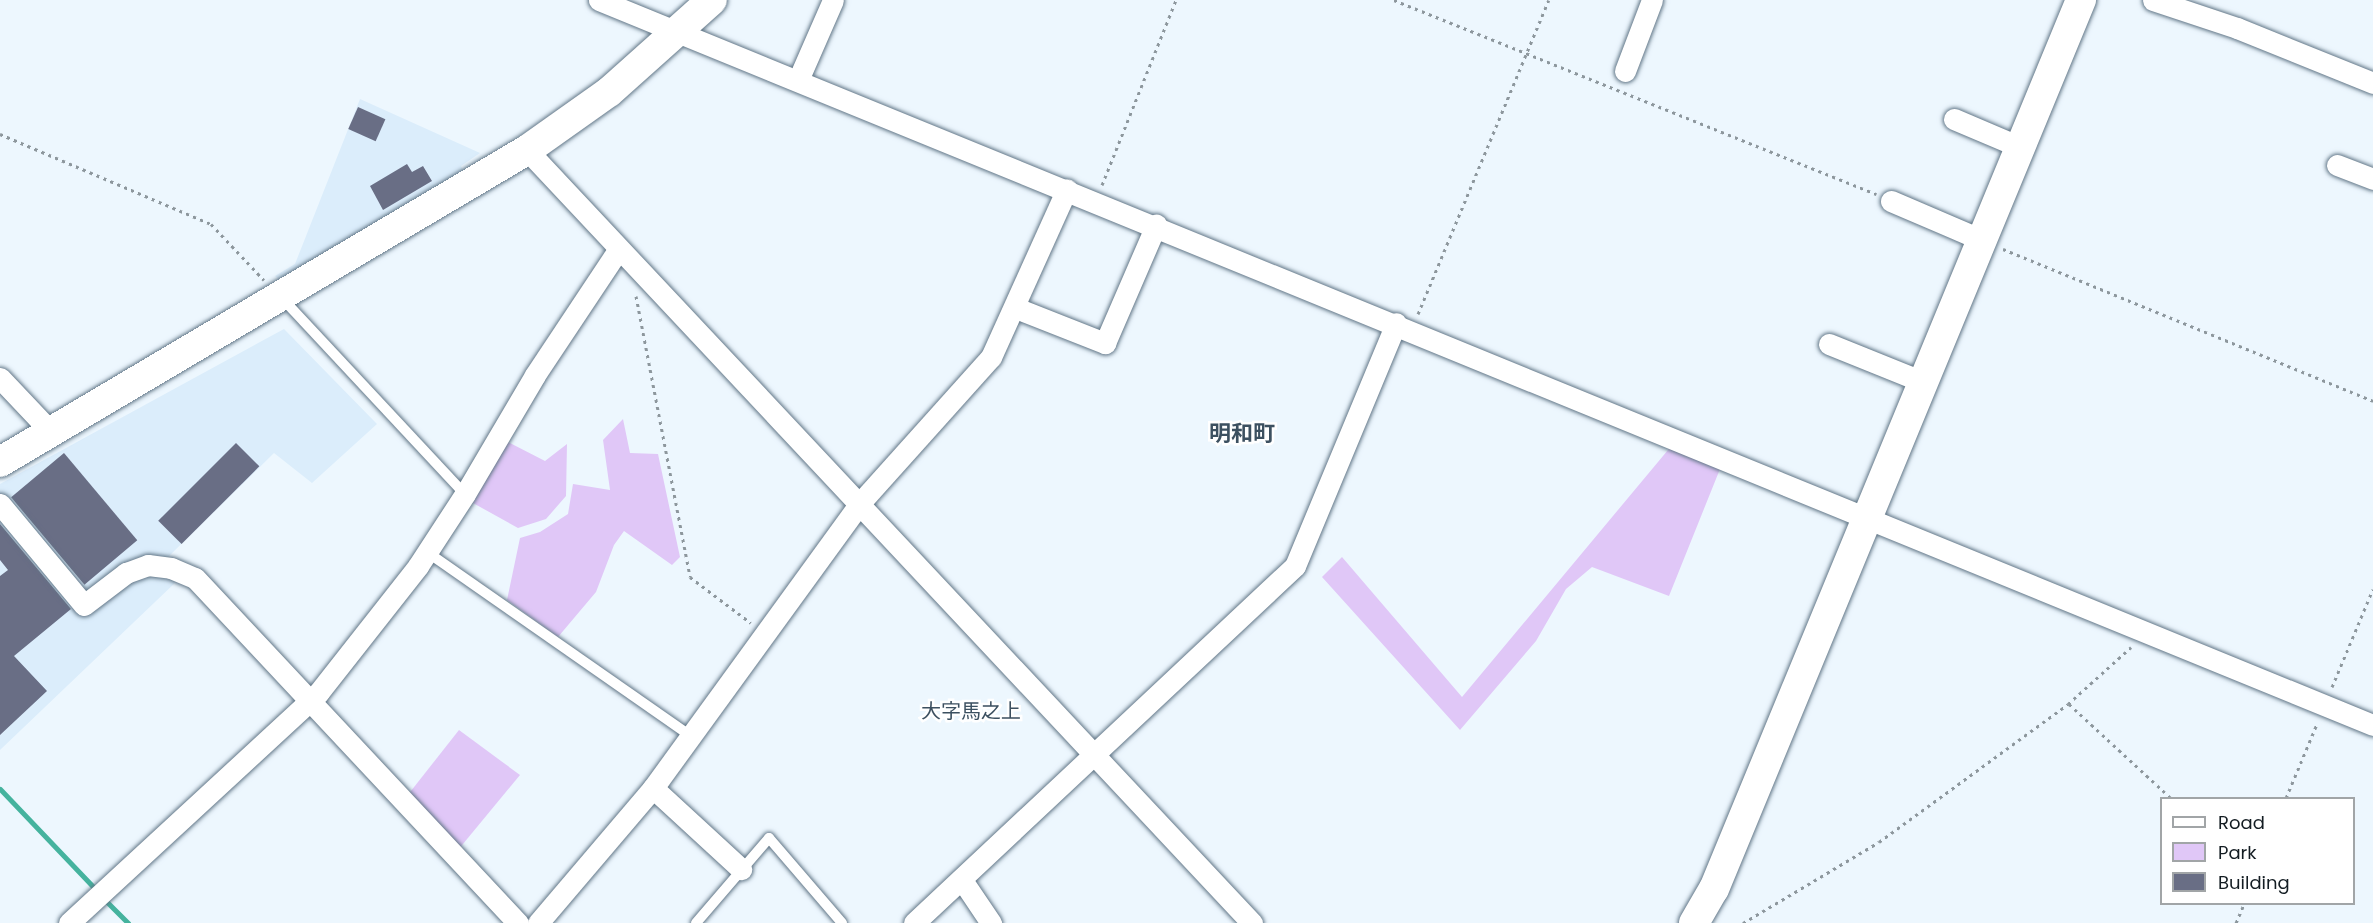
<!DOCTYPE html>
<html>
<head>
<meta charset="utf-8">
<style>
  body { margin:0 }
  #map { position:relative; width:2373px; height:923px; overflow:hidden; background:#edf7fe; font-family:Poppins,"Noto Sans JP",sans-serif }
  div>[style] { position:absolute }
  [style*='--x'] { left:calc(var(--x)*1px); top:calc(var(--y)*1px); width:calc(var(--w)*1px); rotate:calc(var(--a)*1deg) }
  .built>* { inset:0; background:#dbedfb }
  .green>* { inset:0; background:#e0c7f7 }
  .stream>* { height:5px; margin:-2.5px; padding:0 2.5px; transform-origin:2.5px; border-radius:2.5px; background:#45b39e }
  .building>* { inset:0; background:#696e85; transform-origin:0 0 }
  .path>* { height:3px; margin-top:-1.5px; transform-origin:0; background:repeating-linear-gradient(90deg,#8d979d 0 3px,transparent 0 7.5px) }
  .roads { filter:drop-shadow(0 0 2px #617687) drop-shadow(0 0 2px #617687) }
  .lane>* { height:10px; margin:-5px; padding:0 5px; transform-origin:5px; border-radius:5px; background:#fff }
  .street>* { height:21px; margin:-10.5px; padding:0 10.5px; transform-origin:10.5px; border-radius:10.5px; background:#fff }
  .secondary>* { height:30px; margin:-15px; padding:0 15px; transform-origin:15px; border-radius:15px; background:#fff }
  span { translate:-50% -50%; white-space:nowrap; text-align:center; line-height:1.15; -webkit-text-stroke:5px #fff; paint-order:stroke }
  .quarter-label { font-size:20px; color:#3c5060 }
  .district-label { font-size:22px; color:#3c5060; font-weight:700 }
  .legend { position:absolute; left:2160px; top:797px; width:195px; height:108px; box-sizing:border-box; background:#fff; border:2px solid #a1a5a7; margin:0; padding:8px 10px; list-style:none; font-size:18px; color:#141d23 }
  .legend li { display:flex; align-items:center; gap:12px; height:30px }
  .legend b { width:30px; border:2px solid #a1a5a7 }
</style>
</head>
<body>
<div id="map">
  <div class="built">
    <div style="clip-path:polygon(360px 99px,480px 153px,461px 166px,465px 174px,282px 282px,275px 276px,295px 264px)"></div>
    <div style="clip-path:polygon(284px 329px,377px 424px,312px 483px,274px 453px,167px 558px,177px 581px,0 750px,0 484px)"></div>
  </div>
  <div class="green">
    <div style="clip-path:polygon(623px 419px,630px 453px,658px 454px,680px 557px,672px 565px,624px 531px,614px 545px,596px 592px,558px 637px,507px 600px,520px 538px,540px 532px,568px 514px,573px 484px,610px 490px,603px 440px)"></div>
    <div style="clip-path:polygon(508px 442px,545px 461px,567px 444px,566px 496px,546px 519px,518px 528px,473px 503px)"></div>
    <div style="clip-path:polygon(1673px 444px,1722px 464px,1669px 596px,1592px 567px,1566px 589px,1536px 641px,1460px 730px,1322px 577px,1342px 557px,1462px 697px)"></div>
    <div style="clip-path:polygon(459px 730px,520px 775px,458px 850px,407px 796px)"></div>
  </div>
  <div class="stream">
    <div style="--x:0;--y:789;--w:142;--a:46.4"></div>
    <div style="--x:104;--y:899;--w:34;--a:45"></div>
  </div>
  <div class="building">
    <div style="left:358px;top:107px;width:30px;height:24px;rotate:24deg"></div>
    <div style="clip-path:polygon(407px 164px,412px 172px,423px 166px,432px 181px,383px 210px,370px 186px)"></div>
    <div style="left:236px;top:443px;width:33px;height:110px;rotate:45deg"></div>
    <div style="left:64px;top:453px;width:114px;height:69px;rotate:50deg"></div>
    <div style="clip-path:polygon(0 524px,71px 609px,14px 656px,47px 691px,0 735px,0 576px,8px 570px,0 560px)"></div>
  </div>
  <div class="path">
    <div style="--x:1394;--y:0;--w:520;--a:21.92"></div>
    <div style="--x:0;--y:134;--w:229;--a:23.1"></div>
    <div style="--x:211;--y:224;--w:77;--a:46.6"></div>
    <div style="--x:1102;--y:185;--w:199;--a:-68.2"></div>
    <div style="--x:2003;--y:249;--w:400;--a:22.3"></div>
    <div style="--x:636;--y:296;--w:286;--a:79.1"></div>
    <div style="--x:690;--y:577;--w:76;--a:37"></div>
    <div style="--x:1418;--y:314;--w:340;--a:-67.4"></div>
    <div style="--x:2332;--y:687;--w:106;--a:-67.3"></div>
    <div style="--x:2069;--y:704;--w:139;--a:42.7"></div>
    <div style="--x:2286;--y:798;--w:80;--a:-67.3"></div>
    <div style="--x:1743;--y:923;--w:158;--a:-30.8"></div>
    <div style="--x:1879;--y:842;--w:234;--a:-36.1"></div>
    <div style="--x:2068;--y:704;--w:85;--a:-42.1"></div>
    <div style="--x:2236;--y:923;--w:21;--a:-67"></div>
  </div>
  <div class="roads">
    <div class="lane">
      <div style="--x:281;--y:297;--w:270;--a:47"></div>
      <div style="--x:427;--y:552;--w:322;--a:34.9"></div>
      <div style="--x:696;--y:923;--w:112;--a:-49.3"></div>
      <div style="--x:769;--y:838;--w:112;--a:49.3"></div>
    </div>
    <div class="street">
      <div style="--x:599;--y:0;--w:1916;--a:22.23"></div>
      <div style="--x:2153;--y:0;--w:89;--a:18.4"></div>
      <div style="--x:2237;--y:28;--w:147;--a:22"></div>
      <div style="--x:802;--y:71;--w:77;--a:-66.4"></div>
      <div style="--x:1625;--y:71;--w:76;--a:-69.2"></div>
      <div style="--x:1954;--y:119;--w:72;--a:23"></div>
      <div style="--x:527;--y:150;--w:1060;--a:46.84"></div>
      <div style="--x:2337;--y:165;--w:39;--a:21"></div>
      <div style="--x:1891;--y:201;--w:99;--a:23.2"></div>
      <div style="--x:1016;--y:308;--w:96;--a:21.5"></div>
      <div style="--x:1105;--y:343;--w:129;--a:-66.6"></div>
      <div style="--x:1829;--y:344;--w:101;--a:22"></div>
      <div style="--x:0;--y:378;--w:74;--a:46.6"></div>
      <div style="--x:0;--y:504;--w:131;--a:50.3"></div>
      <div style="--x:84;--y:605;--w:53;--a:-37.3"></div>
      <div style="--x:126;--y:573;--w:23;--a:-20"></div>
      <div style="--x:148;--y:565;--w:23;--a:7"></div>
      <div style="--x:171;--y:568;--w:26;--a:23"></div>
      <div style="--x:195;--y:578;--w:473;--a:46.9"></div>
      <div style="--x:653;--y:788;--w:120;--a:42.6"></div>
      <div style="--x:962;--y:880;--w:52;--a:56"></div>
      <div style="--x:69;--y:923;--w:340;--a:-42.7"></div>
      <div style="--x:319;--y:692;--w:160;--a:-51.8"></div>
      <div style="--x:418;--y:566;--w:86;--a:-56.9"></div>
      <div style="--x:465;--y:494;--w:138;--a:-59.5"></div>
      <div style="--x:535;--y:375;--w:150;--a:-56.4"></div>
      <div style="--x:538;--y:923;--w:177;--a:-49.6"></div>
      <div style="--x:653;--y:788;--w:352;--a:-54"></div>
      <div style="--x:860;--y:503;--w:196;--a:-48.1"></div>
      <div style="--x:991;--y:357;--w:184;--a:-65.7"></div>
      <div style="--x:914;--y:923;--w:522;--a:-43.14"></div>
      <div style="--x:1295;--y:566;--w:263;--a:-67.4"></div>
    </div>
    <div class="secondary">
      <div style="--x:0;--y:462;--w:612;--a:-30.63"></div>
      <div style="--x:527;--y:150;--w:100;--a:-35.3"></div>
      <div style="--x:609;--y:92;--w:138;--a:-41.8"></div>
      <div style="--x:1694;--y:923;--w:39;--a:-60"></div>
      <div style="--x:1714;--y:889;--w:962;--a:-67.57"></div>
    </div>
  </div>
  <div class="quarter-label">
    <span style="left:971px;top:711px">大字馬之上</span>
  </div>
  <div class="district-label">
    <span style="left:1242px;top:434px">明和町</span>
  </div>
  <ul class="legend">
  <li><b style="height:8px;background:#fff"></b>Road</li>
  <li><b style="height:16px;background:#e0c7f7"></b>Park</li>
  <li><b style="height:16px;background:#696e85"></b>Building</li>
  </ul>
</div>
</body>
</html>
